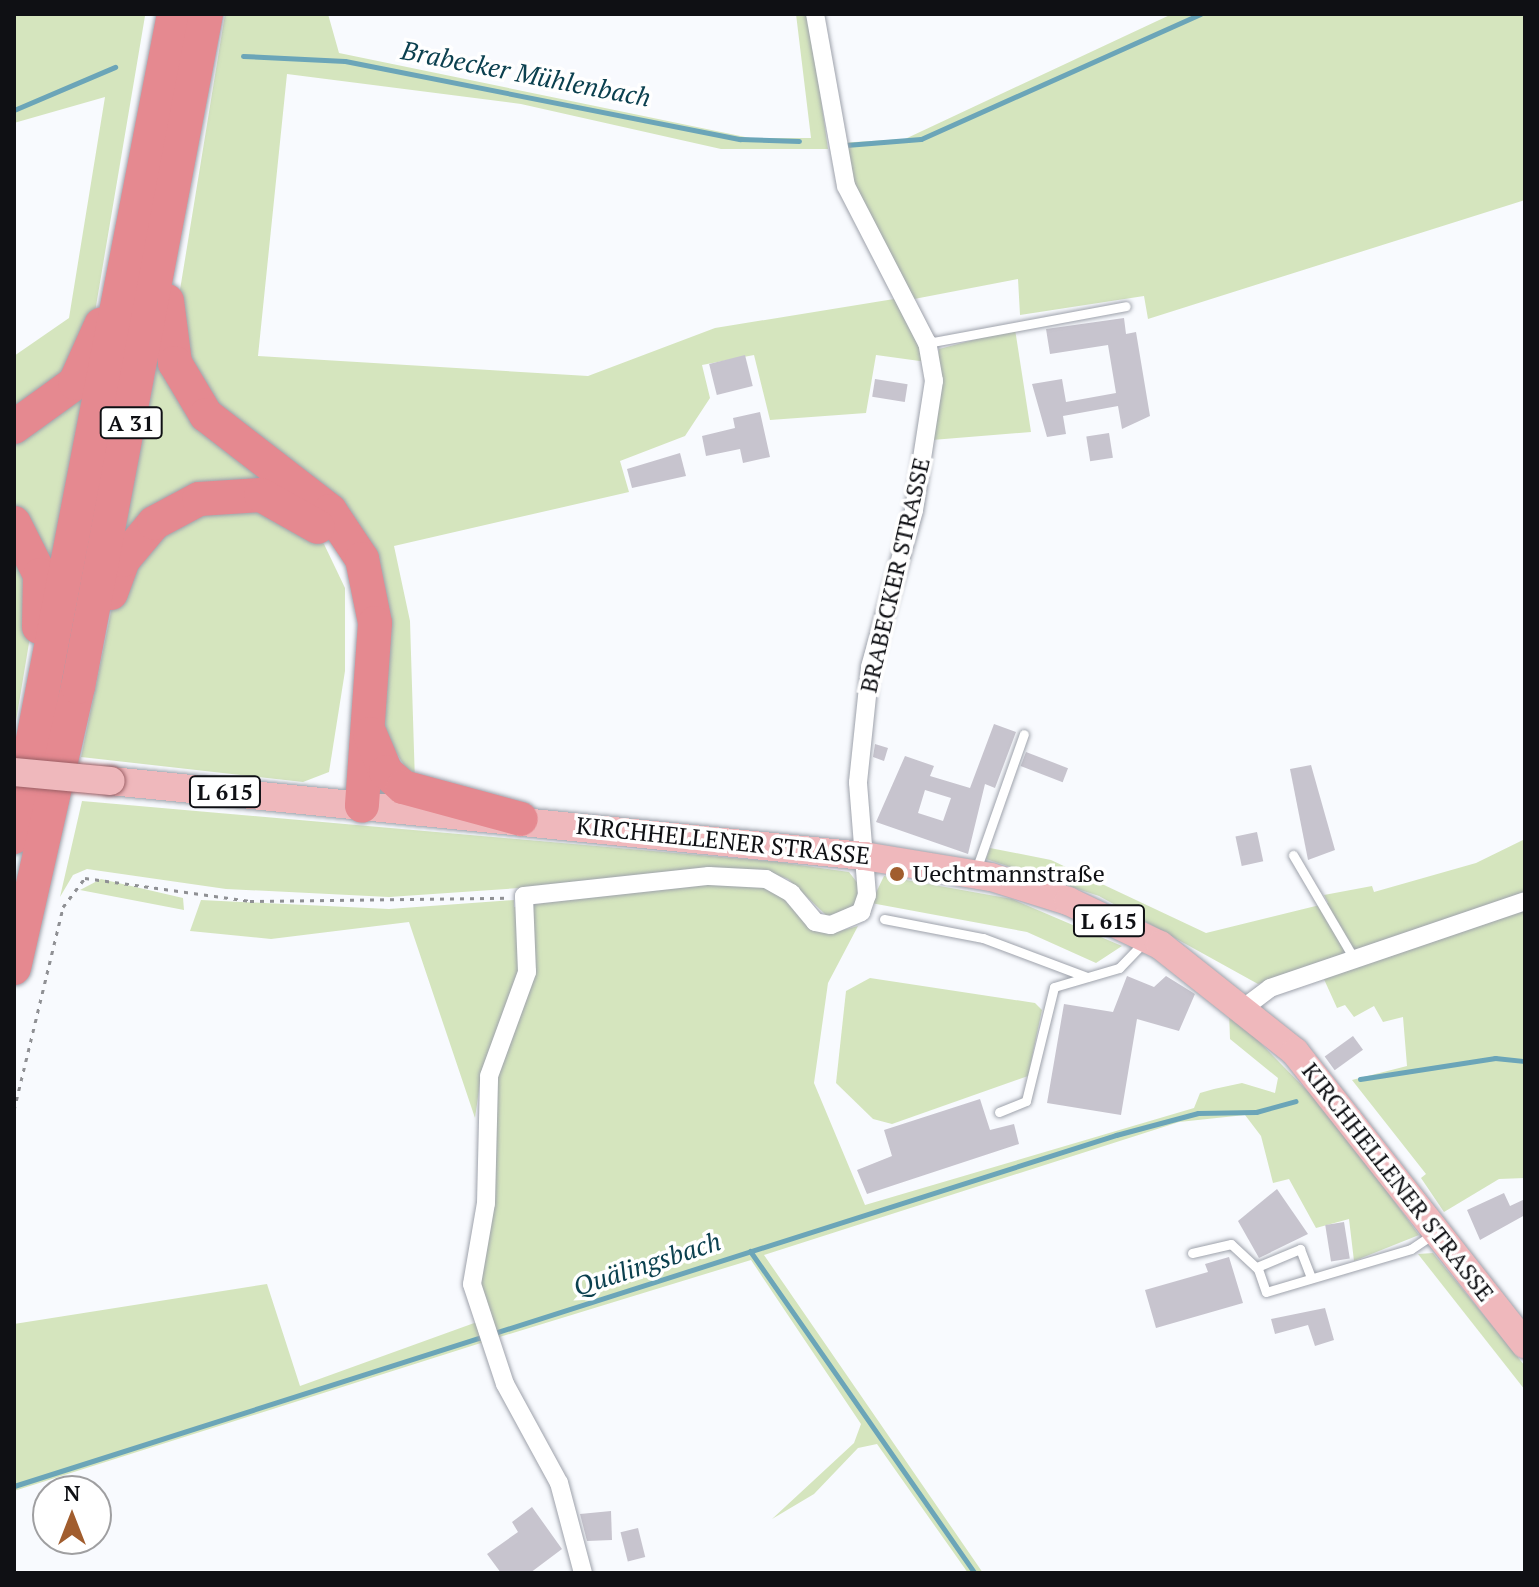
<!DOCTYPE html>
<html>
<head>
<meta charset="utf-8">
<style>
  body { margin:0 }
  #map { position:relative; width:1539px; height:1587px; overflow:hidden; background:#f8fafe; font-family:"PT Serif",serif }
  div>[style] { position:absolute }
  [style*='--x'] { left:calc(var(--x)*1px); top:calc(var(--y)*1px); width:calc(var(--w)*1px); rotate:calc(var(--a)*1deg) }
  .green>* { inset:0; background:#d5e5be }
  .stream>* { height:5px; margin:-2.5px; padding:0 2.5px; transform-origin:2.5px; border-radius:2.5px; background:#6ba5b8 }
  .building>* { inset:0; background:#c7c4ce; transform-origin:0 0 }
  .path>* { height:3px; margin-top:-1.5px; transform-origin:0; background:repeating-linear-gradient(90deg,#8f9094 0 4px,transparent 0 10px) }
  .roads { filter:drop-shadow(0 0 2px #9ea2ab) drop-shadow(0 0 2px #9ea2ab) }
  .lane>* { height:9px; margin:-4.5px; padding:0 4.5px; transform-origin:4.5px; border-radius:4.5px; background:#fff }
  .street>* { height:18px; margin:-9px; padding:0 9px; transform-origin:9px; border-radius:9px; background:#fff }
  .primary>* { height:28px; margin:-14px; padding:0 14px; transform-origin:14px; border-radius:14px; background:#efb8bc }
  .highway>* { height:34px; margin:-17px; padding:0 17px; transform-origin:17px; border-radius:17px; background:#e58990 }
  .bridges { filter:drop-shadow(0 0 2px #9a5f65) drop-shadow(0 0 2px #9a5f65) }
  .primary-bridge>* { height:28px; margin:-14px; padding:0 14px; transform-origin:14px; border-radius:14px; background:#efb8bc }
  .dots>* { width:22px; height:22px; translate:-50% -50%; box-sizing:border-box; border:4px solid #fff; border-radius:50% }
  span { translate:-50% -50%; white-space:nowrap; text-align:center; line-height:1.15; -webkit-text-stroke:7px #fff; paint-order:stroke }
  .shield-label span { padding:2px 6px; background:#fff; border:2px solid; border-radius:6px; -webkit-text-stroke-width:0 }
  .shield-label { font-size:22px; color:#0f1014; font-weight:700 }
  .street-label { font-size:24px; color:#0f1014 }
  .poi-label { font-size:24px; color:#0f1014 }
  .left { translate:0 -50%; text-align:left }
  .water-label { font-size:26px; color:#0b404f; font-style:italic }
  .frame { position:absolute; inset:0; border:16px solid #0f1014; pointer-events:none }
  .north { position:absolute; left:32px; top:1475px; width:80px; height:80px; box-sizing:border-box; background:#fff; border:2px solid #9f9fa1; border-radius:50%; rotate:0deg; font-size:22px; font-weight:700; line-height:32px; text-align:center; color:#0f1014 }
  .north::after { content:''; display:block; margin:auto; width:28px; height:36px; background:#a15d2e; clip-path:polygon(50% 0,100% 100%,50% 72%,0 100%) }
</style>
</head>
<body>
<div id="map">
  <div class="green">
    <div style="clip-path:polygon(14px 14px,145px 16px,95px 312px,67px 376px,14px 417px,14px 356px,69px 318px,105px 97px,14px 123px)"></div>
    <div style="clip-path:polygon(225px 14px,328px 14px,339px 53px,750px 138px,811px 138px,796px 14px,809px 14px,828px 149px,721px 149px,521px 104px,287px 74px,258px 356px,588px 376px,715px 328px,894px 299px,927px 362px,876px 355px,866px 413px,770px 420px,754px 355px,702px 365px,710px 398px,685px 436px,620px 461px,629px 492px,394px 546px,410px 621px,415px 783px,384px 733px,385px 595px,194px 378px,179px 296px)"></div>
    <div style="clip-path:polygon(1172px 14px,1525px 14px,1525px 200px,1148px 319px,1144px 296px,1020px 315px,1018px 279px,909px 300px,863px 212px,838px 143px,905px 139px)"></div>
    <div style="clip-path:polygon(1015px 329px,1031px 432px,932px 440px,939px 349px)"></div>
    <div style="clip-path:polygon(159px 353px,310px 505px,267px 487px,123px 535px)"></div>
    <div style="clip-path:polygon(85px 383px,52px 571px,14px 507px,14px 438px)"></div>
    <div style="clip-path:polygon(231px 500px,294px 516px,324px 544px,345px 588px,345px 671px,329px 772px,303px 782px,81px 757px,114px 597px,135px 552px)"></div>
    <div style="clip-path:polygon(14px 535px,33px 619px,14px 733px)"></div>
    <div style="clip-path:polygon(82px 801px,778px 862px,849px 872px,862px 889px,854px 908px,827px 916px,788px 879px,766px 871px,389px 897px,226px 889px,87px 869px,73px 875px,60px 897px)"></div>
    <div style="clip-path:polygon(1525px 839px,1525px 895px,1258px 984px,1099px 896px,986px 859px,990px 848px,1051px 860px,1206px 933px,1328px 903px,1324px 895px,1372px 886px,1374px 892px,1476px 863px)"></div>
    <div style="clip-path:polygon(884px 876px,1012px 899px,1122px 946px,1096px 963px,1027px 932px,871px 903px)"></div>
    <div style="clip-path:polygon(101px 879px,183px 898px,184px 910px,80px 890px)"></div>
    <div style="clip-path:polygon(701px 882px,770px 886px,836px 932px,858px 926px,828px 983px,814px 1083px,865px 1205px,1194px 1108px,1200px 1093px,1214px 1089px,1242px 1083px,1275px 1093px,1278px 1078px,1230px 1039px,1229px 1011px,1331px 1115px,1419px 1235px,1354px 1261px,1349px 1219px,1316px 1228px,1289px 1179px,1273px 1183px,1261px 1136px,1245px 1115px,1179px 1122px,764px 1255px,983px 1573px,968px 1573px,877px 1444px,858px 1448px,814px 1494px,772px 1519px,854px 1443px,861px 1424px,751px 1260px,493px 1339px,480px 1295px,480px 1083px,475px 1118px,409px 922px,271px 939px,190px 931px,201px 900px,389px 909px,514px 900px,514px 907px)"></div>
    <div style="clip-path:polygon(1525px 907px,1525px 1178px,1499px 1179px,1444px 1212px,1421px 1178px,1426px 1174px,1352px 1080px,1407px 1066px,1403px 1017px,1383px 1022px,1374px 1006px,1354px 1017px,1345px 1005px,1337px 1008px,1323px 977px)"></div>
    <div style="clip-path:polygon(870px 978px,1035px 1003px,1042px 1010px,1028px 1076px,892px 1124px,873px 1119px,836px 1083px,846px 991px)"></div>
    <div style="clip-path:polygon(1433px 1253px,1525px 1366px,1525px 1390px,1418px 1254px)"></div>
    <div style="clip-path:polygon(267px 1284px,300px 1386px,477px 1322px,484px 1342px,14px 1491px,14px 1324px)"></div>
  </div>
  <div class="stream">
    <div style="--x:243;--y:56;--w:102;--a:2.8"></div>
    <div style="--x:345;--y:61;--w:403;--a:11.2"></div>
    <div style="--x:740;--y:139;--w:59;--a:1.9"></div>
    <div style="--x:14;--y:110;--w:110;--a:-23.1"></div>
    <div style="--x:846;--y:145;--w:75;--a:-4.6"></div>
    <div style="--x:921;--y:139;--w:306;--a:-24.1"></div>
    <div style="--x:1360;--y:1079;--w:137;--a:-8.8"></div>
    <div style="--x:1495;--y:1058;--w:30;--a:6"></div>
    <div style="--x:750;--y:1251;--w:393;--a:55.1"></div>
    <div style="--x:14;--y:1486;--w:1157;--a:-17.67"></div>
    <div style="--x:1116;--y:1135;--w:85;--a:-15"></div>
    <div style="--x:1198;--y:1113;--w:58;--a:-1"></div>
    <div style="--x:1256;--y:1112;--w:41;--a:-15.4"></div>
  </div>
  <div class="building">
    <div style="clip-path:polygon(1124px 318px,1126px 334px,1136px 332px,1150px 416px,1122px 429px,1118px 406px,1063px 416px,1066px 434px,1047px 437px,1032px 384px,1062px 379px,1066px 402px,1116px 393px,1108px 345px,1050px 354px,1046px 329px)"></div>
    <div style="left:745px;top:355px;width:32px;height:37px;rotate:76deg"></div>
    <div style="left:875px;top:379px;width:33px;height:18px;rotate:9deg"></div>
    <div style="clip-path:polygon(760px 412px,770px 457px,743px 463px,740px 449px,706px 456px,702px 436px,735px 428px,733px 418px)"></div>
    <div style="left:1109px;top:433px;width:25px;height:23px;rotate:81deg"></div>
    <div style="clip-path:polygon(680px 453px,686px 476px,632px 488px,627px 469px)"></div>
    <div style="clip-path:polygon(evenodd,994px 724px,1016px 732px,995px 788px,985px 784px,968px 854px,876px 822px,905px 756px,934px 766px,930px 776px,970px 788px,994px 724px,925px 790px,951px 798px,943px 821px,918px 813px,925px 790px)"></div>
    <div style="clip-path:polygon(875px 744px,888px 748px,884px 761px,873px 757px)"></div>
    <div style="left:1026px;top:752px;width:45px;height:15px;rotate:21deg"></div>
    <div style="clip-path:polygon(1311px 765px,1335px 850px,1308px 860px,1290px 769px)"></div>
    <div style="left:1257px;top:832px;width:30px;height:22px;rotate:78deg"></div>
    <div style="clip-path:polygon(1127px 976px,1154px 987px,1166px 976px,1195px 994px,1179px 1031px,1137px 1019px,1121px 1115px,1047px 1103px,1064px 1004px,1113px 1012px)"></div>
    <div style="left:1353px;top:1036px;width:17px;height:35px;rotate:54deg"></div>
    <div style="clip-path:polygon(980px 1099px,990px 1130px,1014px 1124px,1019px 1144px,867px 1194px,857px 1170px,892px 1156px,884px 1130px)"></div>
    <div style="clip-path:polygon(1277px 1189px,1308px 1234px,1259px 1258px,1238px 1221px)"></div>
    <div style="clip-path:polygon(1504px 1193px,1510px 1206px,1525px 1199px,1525px 1215px,1480px 1240px,1467px 1210px)"></div>
    <div style="left:1344px;top:1222px;width:37px;height:19px;rotate:81deg"></div>
    <div style="clip-path:polygon(1229px 1257px,1243px 1303px,1156px 1328px,1145px 1290px,1208px 1272px,1205px 1264px)"></div>
    <div style="clip-path:polygon(1325px 1308px,1334px 1340px,1315px 1346px,1308px 1325px,1275px 1334px,1271px 1319px)"></div>
    <div style="clip-path:polygon(532px 1507px,562px 1549px,530px 1573px,501px 1573px,487px 1554px,518px 1532px,512px 1522px)"></div>
    <div style="clip-path:polygon(611px 1511px,612px 1540px,587px 1541px,580px 1514px)"></div>
    <div style="left:638px;top:1528px;width:30px;height:18px;rotate:76deg"></div>
  </div>
  <div class="path">
    <div style="--x:14;--y:1110;--w:209;--a:-76.4"></div>
    <div style="--x:63;--y:907;--w:36;--a:-53"></div>
    <div style="--x:85;--y:878;--w:167;--a:7.9"></div>
    <div style="--x:250;--y:901;--w:258;--a:-0.7"></div>
  </div>
  <div class="roads">
    <div class="lane">
      <div style="--x:927;--y:343;--w:202;--a:-10.5"></div>
      <div style="--x:1293;--y:855;--w:124;--a:59.5"></div>
      <div style="--x:976;--y:870;--w:144;--a:-70.6"></div>
      <div style="--x:884;--y:919;--w:101;--a:10.9"></div>
      <div style="--x:983;--y:938;--w:111;--a:20.6"></div>
      <div style="--x:999;--y:1112;--w:29;--a:-22"></div>
      <div style="--x:1026;--y:1101;--w:117;--a:-76.2"></div>
      <div style="--x:1054;--y:987;--w:68;--a:-16.3"></div>
      <div style="--x:1119;--y:968;--w:37;--a:-46"></div>
      <div style="--x:1192;--y:1253;--w:40;--a:-13"></div>
      <div style="--x:1231;--y:1244;--w:37;--a:43"></div>
      <div style="--x:1258;--y:1269;--w:24;--a:71"></div>
      <div style="--x:1266;--y:1292;--w:151;--a:-16.5"></div>
      <div style="--x:1411;--y:1249;--w:29;--a:-34"></div>
      <div style="--x:1257;--y:1267;--w:47;--a:-22.7"></div>
      <div style="--x:1300;--y:1249;--w:31;--a:69"></div>
    </div>
    <div class="street">
      <div style="--x:1245;--y:1007;--w:31;--a:-37"></div>
      <div style="--x:1270;--y:988;--w:269;--a:-18.8"></div>
      <div style="--x:583;--y:1573;--w:93;--a:-104.9"></div>
      <div style="--x:559;--y:1483;--w:113;--a:-118.6"></div>
      <div style="--x:505;--y:1384;--w:105;--a:-108.3"></div>
      <div style="--x:472;--y:1284;--w:82;--a:-80.2"></div>
      <div style="--x:486;--y:1203;--w:127;--a:-88.6"></div>
      <div style="--x:489;--y:1076;--w:111;--a:-69.9"></div>
      <div style="--x:527;--y:972;--w:76;--a:-92.3"></div>
      <div style="--x:524;--y:896;--w:186;--a:-6.2"></div>
      <div style="--x:709;--y:876;--w:57;--a:3"></div>
      <div style="--x:766;--y:879;--w:29;--a:29"></div>
      <div style="--x:791;--y:893;--w:38;--a:50"></div>
      <div style="--x:815;--y:922;--w:16;--a:11"></div>
      <div style="--x:831;--y:925;--w:33;--a:-23"></div>
      <div style="--x:861;--y:912;--w:18;--a:-71"></div>
      <div style="--x:867;--y:895;--w:113;--a:-94.6"></div>
      <div style="--x:858;--y:782;--w:116;--a:-84"></div>
      <div style="--x:870;--y:667;--w:163;--a:-74.3"></div>
      <div style="--x:914;--y:510;--w:131;--a:-81.2"></div>
      <div style="--x:934;--y:381;--w:39;--a:-100"></div>
      <div style="--x:927;--y:343;--w:177;--a:-117.3"></div>
      <div style="--x:846;--y:186;--w:175;--a:-100.2"></div>
    </div>
    <div class="primary">
      <div style="--x:111;--y:781;--w:757;--a:5.69"></div>
      <div style="--x:864;--y:856;--w:129;--a:9.4"></div>
      <div style="--x:991;--y:877;--w:81;--a:17.3"></div>
      <div style="--x:1068;--y:901;--w:102;--a:25.6"></div>
      <div style="--x:1160;--y:945;--w:172;--a:38.4"></div>
      <div style="--x:1295;--y:1052;--w:372;--a:51.8"></div>
    </div>
    <div class="highway">
      <div style="--x:167;--y:301;--w:63;--a:82.6"></div>
      <div style="--x:175;--y:363;--w:61;--a:59.2"></div>
      <div style="--x:206;--y:415;--w:157;--a:37.7"></div>
      <div style="--x:330;--y:511;--w:58;--a:56.3"></div>
      <div style="--x:362;--y:559;--w:65;--a:78.5"></div>
      <div style="--x:375;--y:623;--w:183;--a:94.1"></div>
      <div style="--x:14;--y:427;--w:75;--a:-35.8"></div>
      <div style="--x:75;--y:383;--w:64;--a:-65.9"></div>
      <div style="--x:14;--y:523;--w:58;--a:63.4"></div>
      <div style="--x:40;--y:575;--w:52;--a:91.1"></div>
      <div style="--x:111;--y:593;--w:35;--a:-70"></div>
      <div style="--x:123;--y:560;--w:48;--a:-50"></div>
      <div style="--x:154;--y:523;--w:51;--a:-28.1"></div>
      <div style="--x:199;--y:499;--w:62;--a:-3.7"></div>
      <div style="--x:261;--y:495;--w:65;--a:29.3"></div>
      <div style="--x:370;--y:734;--w:41;--a:67.2"></div>
      <div style="--x:386;--y:772;--w:23;--a:41"></div>
      <div style="--x:403;--y:787;--w:122;--a:15.2"></div>
      <div style="--x:14;--y:837;--w:838;--a:-79"></div>
      <div style="--x:14;--y:968;--w:288;--a:-77.2"></div>
      <div style="--x:78;--y:687;--w:685;--a:-79.23"></div>
    </div>
  </div>
  <div class="bridges">
    <div class="primary-bridge">
      <div style="--x:14;--y:772;--w:97;--a:5.3"></div>
    </div>
  </div>
  <div class="dots">
    <div style="left:897px;top:874px;background:#a15d2e"></div>
  </div>
  <div class="shield-label">
    <span style="left:131px;top:423px">A 31</span>
    <span style="left:225px;top:792px">L 615</span>
    <span style="left:1109px;top:921px">L 615</span>
  </div>
  <div class="street-label">
    <span style="left:895px;top:575px;rotate:-77deg">BRABECKER STRASSE</span>
    <span style="left:723px;top:841px;rotate:6deg">KIRCHHELLENER STRASSE</span>
    <span style="left:1398px;top:1182px;rotate:52deg">KIRCHHELLENER STRASSE</span>
  </div>
  <div class="poi-label">
    <span class="left" style="left:913px;top:874px">Uechtmannstraße</span>
  </div>
  <div class="water-label">
    <span style="left:526px;top:74px;rotate:11deg">Brabecker Mühlenbach</span>
    <span style="left:647px;top:1264px;rotate:-18deg">Quälingsbach</span>
  </div>
  <div class="frame"></div>
  <div class="north">N</div>
</div>
</body>
</html>
